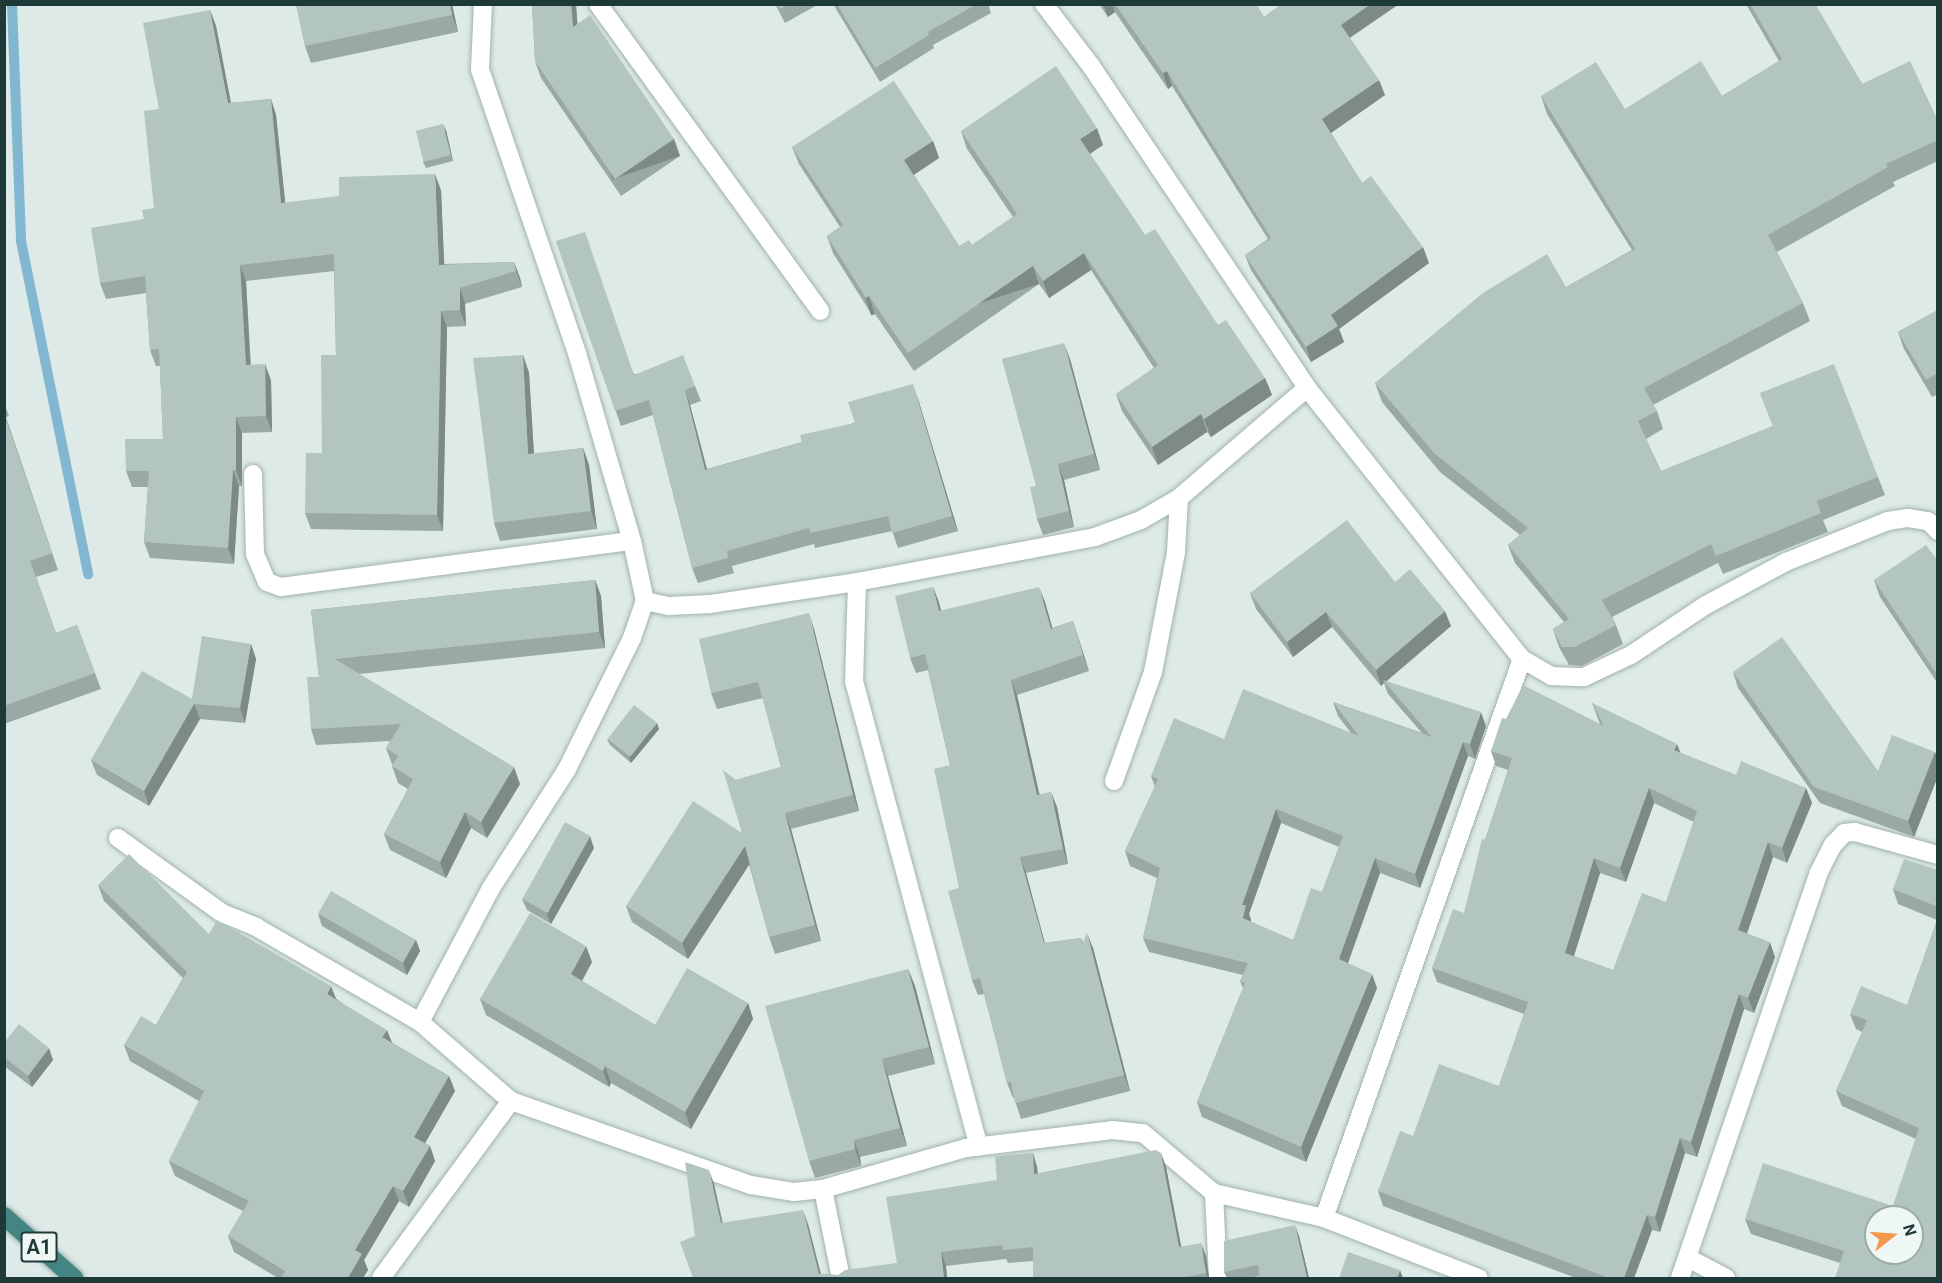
<!DOCTYPE html>
<html>
<head>
<meta charset="utf-8">
<style>
  body { margin:0 }
  #map { position:relative; width:1942px; height:1283px; overflow:hidden; background:#ddeae7; font-family:Roboto,sans-serif }
  div>[style] { position:absolute }
  [style*='--x'] { left:calc(var(--x)*1px); top:calc(var(--y)*1px); width:calc(var(--w)*1px); rotate:calc(var(--a)*1deg) }
  .stream>* { height:10px; margin:-5px; padding:0 5px; transform-origin:5px; border-radius:5px; background:#82b7d2 }
  .roads { filter:drop-shadow(0 0 2px #a0b2af) drop-shadow(0 0 2px #a0b2af) }
  .minor>* { height:18px; margin:-9px; padding:0 9px; transform-origin:9px; border-radius:9px; background:#fff }
  .trunk>* { height:18px; margin:-9px; padding:0 9px; transform-origin:9px; border-radius:9px; background:#448482 }
  .wall>* { inset:0; background:#9aa9a5 }
  .shaded-wall>* { inset:0; background:#7d8a86; transform-origin:0 0 }
  .building>* { inset:0; background:#b3c5c0; transform-origin:0 0 }
  span { translate:-50% -50%; white-space:nowrap; text-align:center; line-height:1.15; -webkit-text-stroke:6px #eef7f4; paint-order:stroke }
  .shield-label span { padding:2px 4px; background:#eef7f4; border:2px solid; border-radius:4px; -webkit-text-stroke-width:0 }
  .shield-label { font-size:20px; color:#1e3a38; font-weight:700 }
  .frame { position:absolute; inset:0; border:6px solid #1e3a38; pointer-events:none }
  .north { position:absolute; left:1864px; top:1205px; width:60px; height:60px; box-sizing:border-box; background:#eef7f4; border:2px solid #9baba9; border-radius:50%; rotate:73deg; font-size:16px; font-weight:700; line-height:24px; text-align:center; color:#1e3a38 }
  .north::after { content:''; display:block; margin:auto; width:21px; height:27px; background:#f7974e; clip-path:polygon(50% 0,100% 100%,50% 72%,0 100%) }
</style>
</head>
<body>
<div id="map">
  <div class="stream">
    <div style="--x:12;--y:4;--w:237;--a:87.8"></div>
    <div style="--x:21;--y:241;--w:340;--a:78.6"></div>
  </div>
  <div class="roads">
    <div class="minor">
      <div style="--x:598;--y:4;--w:379;--a:54.1"></div>
      <div style="--x:1044;--y:4;--w:78;--a:52.8"></div>
      <div style="--x:1091;--y:66;--w:388;--a:56.1"></div>
      <div style="--x:1307;--y:388;--w:346;--a:51.6"></div>
      <div style="--x:1522;--y:659;--w:34;--a:30"></div>
      <div style="--x:1551;--y:676;--w:33;--a:2"></div>
      <div style="--x:1584;--y:677;--w:52;--a:-25.1"></div>
      <div style="--x:1631;--y:655;--w:90;--a:-33.7"></div>
      <div style="--x:1706;--y:605;--w:91;--a:-28.3"></div>
      <div style="--x:1786;--y:562;--w:110;--a:-21.9"></div>
      <div style="--x:1888;--y:521;--w:20;--a:-9"></div>
      <div style="--x:1908;--y:518;--w:20;--a:9"></div>
      <div style="--x:1928;--y:521;--w:14;--a:45"></div>
      <div style="--x:253;--y:474;--w:80;--a:88.6"></div>
      <div style="--x:255;--y:554;--w:30;--a:67"></div>
      <div style="--x:267;--y:582;--w:15;--a:20"></div>
      <div style="--x:281;--y:587;--w:354;--a:-7.5"></div>
      <div style="--x:857;--y:582;--w:99;--a:91.7"></div>
      <div style="--x:854;--y:681;--w:482;--a:75"></div>
      <div style="--x:645;--y:601;--w:25;--a:12"></div>
      <div style="--x:669;--y:606;--w:41;--a:-2.8"></div>
      <div style="--x:710;--y:604;--w:149;--a:-8.5"></div>
      <div style="--x:857;--y:582;--w:242;--a:-10.7"></div>
      <div style="--x:1095;--y:537;--w:49;--a:-20.3"></div>
      <div style="--x:1141;--y:520;--w:44;--a:-30.1"></div>
      <div style="--x:1179;--y:498;--w:169;--a:-40.7"></div>
      <div style="--x:1114;--y:781;--w:116;--a:-70.3"></div>
      <div style="--x:1153;--y:672;--w:122;--a:-79.1"></div>
      <div style="--x:1176;--y:552;--w:54;--a:-86.8"></div>
      <div style="--x:118;--y:838;--w:128;--a:35.8"></div>
      <div style="--x:222;--y:913;--w:37;--a:22"></div>
      <div style="--x:256;--y:927;--w:190;--a:30.1"></div>
      <div style="--x:420;--y:1022;--w:121;--a:41"></div>
      <div style="--x:511;--y:1101;--w:254;--a:19.3"></div>
      <div style="--x:751;--y:1185;--w:44;--a:9.2"></div>
      <div style="--x:794;--y:1192;--w:29;--a:-6"></div>
      <div style="--x:823;--y:1189;--w:149;--a:-16"></div>
      <div style="--x:966;--y:1148;--w:147;--a:-7"></div>
      <div style="--x:1112;--y:1130;--w:31;--a:6"></div>
      <div style="--x:1143;--y:1133;--w:93;--a:40.2"></div>
      <div style="--x:1214;--y:1193;--w:113;--a:12.8"></div>
      <div style="--x:1324;--y:1218;--w:166;--a:21.2"></div>
      <div style="--x:420;--y:1022;--w:152;--a:-62.1"></div>
      <div style="--x:491;--y:888;--w:141;--a:-57.4"></div>
      <div style="--x:567;--y:769;--w:146;--a:-63.6"></div>
      <div style="--x:632;--y:638;--w:39;--a:-71"></div>
      <div style="--x:645;--y:601;--w:61;--a:-102.2"></div>
      <div style="--x:632;--y:541;--w:196;--a:-106.3"></div>
      <div style="--x:577;--y:353;--w:300;--a:-108.9"></div>
      <div style="--x:480;--y:69;--w:65;--a:-87.4"></div>
      <div style="--x:823;--y:1189;--w:91;--a:78.6"></div>
      <div style="--x:1214;--y:1193;--w:85;--a:87.3"></div>
      <div style="--x:1324;--y:1218;--w:593;--a:-70.5"></div>
      <div style="--x:1688;--y:1258;--w:43;--a:27.8"></div>
      <div style="--x:381;--y:1278;--w:220;--a:-53.7"></div>
      <div style="--x:1680;--y:1278;--w:427;--a:-71.1"></div>
      <div style="--x:1818;--y:874;--w:33;--a:-63"></div>
      <div style="--x:1833;--y:845;--w:16;--a:-47"></div>
      <div style="--x:1844;--y:833;--w:11;--a:-5"></div>
      <div style="--x:1855;--y:832;--w:86;--a:15.5"></div>
    </div>
    <div class="trunk">
      <div style="--x:4;--y:1216;--w:94;--a:41.5"></div>
    </div>
  </div>
  <div class="wall">
    <div style="clip-path:polygon(296px 4px,452px 4px,458px 32px,311px 63px,305px 46px)"></div>
    <div style="clip-path:polygon(532px 4px,576px 4px,577px 24px,674px 139px,680px 156px,621px 196px,541px 78px,535px 61px)"></div>
    <div style="clip-path:polygon(775px 4px,819px 4px,785px 23px)"></div>
    <div style="clip-path:polygon(833px 4px,988px 4px,991px 13px,933px 45px,934px 48px,880px 82px)"></div>
    <div style="clip-path:polygon(1099px 4px,1256px 4px,1264px 17px,1282px 4px,1399px 4px,1350px 38px,1385px 95px,1331px 133px,1362px 183px,1429px 263px,1339px 329px,1344px 342px,1311px 362px,1251px 270px,1245px 255px,1268px 239px,1172px 86px,1168px 89px,1115px 12px,1108px 17px)"></div>
    <div style="clip-path:polygon(1746px 4px,1815px 4px,1862px 84px,1938px 121px,1938px 161px,1893px 182px,1895px 186px,1777px 252px,1803px 303px,1810px 321px,1653px 405px,1657px 411px,1663px 429px,1646px 439px,1661px 471px,1773px 426px,1760px 393px,1878px 477px,1885px 495px,1823px 520px,1828px 532px,1723px 574px,1718px 563px,1612px 617px,1616px 625px,1623px 644px,1582px 666px,1569px 665px,1559px 647px,1553px 629px,1564px 622px,1515px 563px,1508px 545px,1520px 535px,1440px 472px,1382px 402px,1375px 383px,1566px 287px,1632px 250px,1547px 114px,1541px 96px,1625px 109px,1722px 96px,1779px 61px)"></div>
    <div style="clip-path:polygon(210px 10px,216px 26px,231px 103px,271px 99px,276px 115px,285px 203px,441px 190px,444px 264px,514px 262px,520px 278px,522px 287px,465px 304px,466px 326px,447px 327px,443px 531px,311px 529px,305px 513px,322px 453px,336px 355px,334px 271px,246px 281px,251px 365px,271px 380px,272px 432px,242px 433px,242px 486px,239px 486px,234px 564px,150px 558px,144px 542px,148px 487px,132px 487px,126px 471px,163px 439px,160px 366px,156px 366px,150px 350px,146px 293px,106px 299px,100px 283px,144px 219px,154px 208px,159px 109px)"></div>
    <div style="clip-path:polygon(446px 130px,453px 161px,426px 168px,423px 162px)"></div>
    <div style="clip-path:polygon(961px 131px,1103px 145px,1090px 154px,1145px 235px,1218px 325px,1265px 378px,1272px 395px,1211px 437px,1207px 432px,1158px 465px,1122px 411px,1116px 394px,1154px 368px,1091px 270px,1049px 298px,1039px 284px,914px 371px,875px 314px,872px 315px,833px 253px,827px 236px,840px 227px,799px 164px,792px 147px,933px 141px,939px 158px,914px 175px,959px 246px,972px 245px,1013px 217px,967px 149px)"></div>
    <div style="clip-path:polygon(556px 241px,634px 374px,695px 386px,701px 401px,690px 405px,707px 469px,802px 442px,918px 399px,958px 531px,898px 548px,892px 531px,815px 548px,814px 544px,732px 566px,734px 573px,698px 583px,692px 568px,653px 415px,621px 426px)"></div>
    <div style="clip-path:polygon(1938px 310px,1938px 394px,1932px 397px,1904px 349px,1898px 332px)"></div>
    <div style="clip-path:polygon(523px 355px,529px 373px,534px 454px,583px 448px,589px 465px,597px 529px,500px 541px,494px 523px)"></div>
    <div style="clip-path:polygon(1070px 359px,1100px 470px,1064px 480px,1074px 527px,1043px 535px,1037px 519px,1036px 486px)"></div>
    <div style="clip-path:polygon(4px 403px,9px 416px,6px 417px,58px 570px,36px 577px,56px 633px,77px 625px,101px 689px,4px 724px)"></div>
    <div style="clip-path:polygon(1938px 561px,1938px 684px,1880px 597px,1874px 580px)"></div>
    <div style="clip-path:polygon(595px 580px,601px 596px,605px 648px,359px 674px,520px 784px,487px 838px,471px 828px,446px 878px,390px 850px,384px 834px,408px 789px,398px 783px,392px 766px,393px 765px,392px 764px,386px 748px,390px 741px,316px 745px,311px 729px,319px 677px,311px 610px)"></div>
    <div style="clip-path:polygon(evenodd,1395px 582px,1451px 626px,1387px 681px,1486px 726px,1475px 759px,1468px 756px,1420px 888px,1380px 873px,1348px 963px,1377px 988px,1306px 1162px,1202px 1117px,1197px 1102px,1243px 988px,1240px 981px,1243px 975px,1149px 952px,1143px 938px,1157px 878px,1130px 866px,1125px 851px,1155px 787px,1151px 776px,1224px 739px,1351px 733px,1338px 716px,1333px 702px,1422px 733px,1388px 694px,1384px 683px,1381px 686px,1332px 627px,1293px 657px,1256px 609px,1250px 593px,1395px 582px,1281px 823px,1339px 847px,1322px 892px,1293px 940px,1251px 922px,1251px 920px,1249px 914px,1281px 823px)"></div>
    <div style="clip-path:polygon(933px 587px,941px 611px,1045px 602px,1052px 628px,1073px 621px,1089px 671px,1017px 695px,1039px 794px,1057px 807px,1068px 864px,1026px 873px,1045px 943px,1081px 938px,1083px 943px,1093px 948px,1130px 1091px,1021px 1119px,1014px 1098px,1013px 1098px,1007px 1083px,984px 994px,978px 995px,972px 980px,959px 888px,950px 765px,928px 670px,916px 673px,910px 658px)"></div>
    <div style="clip-path:polygon(814px 629px,859px 811px,791px 829px,821px 941px,775px 954px,769px 937px,749px 864px,688px 959px,632px 922px,626px 906px,742px 833px,736px 780px,781px 767px,763px 698px,717px 709px,711px 693px)"></div>
    <div style="clip-path:polygon(251px 644px,256px 659px,245px 723px,200px 719px,149px 806px,97px 775px,91px 760px,192px 699px)"></div>
    <div style="clip-path:polygon(1733px 672px,1878px 771px,1935px 752px,1938px 758px,1938px 776px,1914px 837px,1820px 803px,1738px 688px)"></div>
    <div style="clip-path:polygon(evenodd,1592px 703px,1680px 753px,1736px 775px,1806px 788px,1812px 803px,1787px 863px,1773px 857px,1747px 933px,1775px 957px,1754px 1013px,1744px 1009px,1697px 1157px,1685px 1153px,1660px 1232px,1652px 1230px,1634px 1278px,1576px 1278px,1383px 1206px,1378px 1191px,1413px 1136px,1499px 1086px,1524px 1014px,1437px 982px,1432px 968px,1464px 913px,1485px 840px,1508px 770px,1496px 766px,1491px 751px,1506px 719px,1600px 724px,1592px 703px,1654px 803px,1694px 822px,1666px 902px,1613px 970px,1574px 956px,1600px 873px,1626px 882px,1654px 803px)"></div>
    <div style="clip-path:polygon(659px 729px,631px 763px,610px 745px,607px 739px)"></div>
    <div style="clip-path:polygon(594px 848px,551px 924px,527px 910px,522px 899px)"></div>
    <div style="clip-path:polygon(1938px 870px,1938px 1278px,1840px 1263px,1751px 1234px,1745px 1219px,1893px 1206px,1916px 1139px,1842px 1106px,1836px 1091px,1862px 1032px,1856px 1029px,1850px 1014px,1907px 1005px,1937px 920px,1898px 904px,1893px 889px)"></div>
    <div style="clip-path:polygon(98px 885px,209px 934px,337px 999px,391px 1042px,449px 1076px,455px 1091px,425px 1143px,430px 1146px,435px 1161px,409px 1207px,399px 1201px,364px 1260px,368px 1270px,363px 1278px,278px 1278px,234px 1252px,228px 1236px,243px 1211px,175px 1176px,169px 1161px,199px 1101px,130px 1061px,124px 1045px,156px 1025px,183px 978px,104px 901px)"></div>
    <div style="clip-path:polygon(318px 914px,416px 940px,420px 951px,407px 975px,322px 926px)"></div>
    <div style="clip-path:polygon(592px 962px,582px 981px,655px 1025px,748px 1003px,753px 1019px,691px 1129px,611px 1083px,609px 1087px,486px 1015px,480px 999px)"></div>
    <div style="clip-path:polygon(908px 969px,915px 986px,935px 1064px,888px 1076px,907px 1146px,860px 1157px,861px 1166px,815px 1178px,809px 1161px)"></div>
    <div style="clip-path:polygon(4px 1043px,53px 1060px,32px 1087px,4px 1066px)"></div>
    <div style="clip-path:polygon(1033px 1153px,1037px 1167px,1038px 1174px,1161px 1153px,1166px 1167px,1181px 1247px,1206px 1256px,1209px 1278px,1033px 1278px,1033px 1261px,1008px 1263px,1006px 1259px,946px 1266px,947px 1278px,693px 1278px,695px 1236px,714px 1184px,723px 1223px,808px 1224px,820px 1274px,838px 1275px,897px 1263px,997px 1180px)"></div>
    <div style="clip-path:polygon(1299px 1236px,1309px 1278px,1260px 1278px,1260px 1276px,1247px 1278px,1227px 1278px,1224px 1272px)"></div>
  </div>
  <div class="shaded-wall">
    <div style="clip-path:polygon(450px 4px,452px 4px,458px 32px,452px 15px)"></div>
    <div style="clip-path:polygon(571px 4px,576px 4px,579px 44px,573px 27px)"></div>
    <div style="clip-path:polygon(1103px 4px,1112px 4px,1115px 12px,1108px 17px)"></div>
    <div style="clip-path:polygon(1371px 4px,1399px 4px,1346px 40px,1341px 25px)"></div>
    <div style="clip-path:polygon(210px 10px,216px 26px,234px 119px,228px 103px)"></div>
    <div style="clip-path:polygon(1167px 71px,1172px 86px,1168px 89px,1163px 73px)"></div>
    <div style="clip-path:polygon(1379px 80px,1385px 95px,1328px 135px,1322px 119px)"></div>
    <div style="clip-path:polygon(271px 99px,276px 115px,287px 219px,281px 203px)"></div>
    <div style="clip-path:polygon(443px 124px,446px 130px,453px 161px,451px 155px)"></div>
    <div style="clip-path:polygon(1097px 128px,1103px 145px,1086px 156px,1080px 139px)"></div>
    <div style="left:674px;top:139px;width:18px;height:71px;rotate:71deg"></div>
    <div style="clip-path:polygon(933px 141px,939px 158px,910px 177px,904px 160px)"></div>
    <div style="clip-path:polygon(435px 174px,441px 190px,445px 281px,439px 265px)"></div>
    <div style="clip-path:polygon(1423px 247px,1429px 263px,1339px 329px,1344px 342px,1311px 362px,1306px 347px,1331px 315px)"></div>
    <div style="clip-path:polygon(1084px 253px,1091px 270px,1049px 298px,1043px 281px)"></div>
    <div style="clip-path:polygon(514px 262px,520px 278px,522px 287px,516px 271px)"></div>
    <div style="clip-path:polygon(240px 265px,246px 281px,251px 381px,246px 365px)"></div>
    <div style="left:1033px;top:266px;width:19px;height:152px;rotate:72deg"></div>
    <div style="clip-path:polygon(460px 288px,465px 304px,466px 326px,460px 310px)"></div>
    <div style="left:869px;top:296px;width:19px;height:4px;rotate:72deg"></div>
    <div style="clip-path:polygon(441px 311px,447px 327px,443px 531px,437px 515px)"></div>
    <div style="clip-path:polygon(1064px 343px,1070px 359px,1100px 470px,1094px 454px)"></div>
    <div style="clip-path:polygon(523px 355px,529px 373px,535px 472px,528px 454px)"></div>
    <div style="clip-path:polygon(265px 364px,271px 380px,272px 432px,266px 416px)"></div>
    <div style="clip-path:polygon(1265px 378px,1272px 395px,1211px 437px,1204px 419px)"></div>
    <div style="clip-path:polygon(913px 384px,918px 399px,958px 531px,952px 516px)"></div>
    <div style="clip-path:polygon(685px 390px,690px 405px,711px 485px,705px 470px)"></div>
    <div style="clip-path:polygon(1201px 414px,1207px 432px,1158px 465px,1152px 447px)"></div>
    <div style="clip-path:polygon(236px 417px,242px 433px,242px 486px,236px 470px)"></div>
    <div style="clip-path:polygon(583px 448px,589px 465px,597px 529px,591px 511px)"></div>
    <div style="clip-path:polygon(1058px 464px,1064px 480px,1074px 527px,1069px 511px)"></div>
    <div style="clip-path:polygon(233px 470px,239px 486px,234px 564px,228px 548px)"></div>
    <div style="clip-path:polygon(595px 580px,601px 596px,605px 648px,599px 632px)"></div>
    <div style="clip-path:polygon(933px 587px,939px 602px,945px 627px,939px 611px)"></div>
    <div style="clip-path:polygon(1039px 587px,1045px 602px,1057px 644px,1051px 629px)"></div>
    <div style="clip-path:polygon(1445px 611px,1451px 626px,1385px 682px,1383px 680px,1384px 683px,1381px 686px,1376px 670px)"></div>
    <div style="clip-path:polygon(1326px 612px,1332px 627px,1293px 657px,1287px 642px)"></div>
    <div style="clip-path:polygon(809px 613px,814px 629px,859px 811px,853px 795px)"></div>
    <div style="clip-path:polygon(1073px 621px,1078px 637px,1089px 671px,1083px 655px)"></div>
    <div style="clip-path:polygon(251px 644px,256px 659px,245px 723px,240px 708px)"></div>
    <div style="clip-path:polygon(1011px 680px,1017px 695px,1043px 810px,1037px 795px)"></div>
    <div style="clip-path:polygon(194px 704px,200px 719px,149px 806px,144px 791px)"></div>
    <div style="clip-path:polygon(1481px 712px,1486px 726px,1475px 759px,1470px 744px)"></div>
    <div style="clip-path:polygon(657px 723px,659px 729px,631px 763px,629px 757px)"></div>
    <div style="clip-path:polygon(1463px 742px,1468px 756px,1420px 888px,1415px 874px)"></div>
    <div style="clip-path:polygon(1677px 744px,1683px 759px,1674px 750px)"></div>
    <div style="clip-path:polygon(1935px 752px,1938px 758px,1938px 776px,1914px 837px,1908px 821px)"></div>
    <div style="clip-path:polygon(514px 767px,520px 784px,487px 838px,481px 822px)"></div>
    <div style="clip-path:polygon(1649px 788px,1654px 803px,1626px 882px,1620px 868px)"></div>
    <div style="clip-path:polygon(1806px 788px,1812px 803px,1787px 863px,1782px 848px)"></div>
    <div style="clip-path:polygon(1051px 792px,1057px 807px,1068px 864px,1063px 849px)"></div>
    <div style="clip-path:polygon(1276px 809px,1281px 823px,1249px 914px,1251px 920px,1248px 933px,1243px 918px,1242px 905px)"></div>
    <div style="clip-path:polygon(465px 812px,471px 828px,446px 878px,440px 862px)"></div>
    <div style="clip-path:polygon(785px 813px,791px 829px,821px 941px,815px 925px)"></div>
    <div style="clip-path:polygon(590px 836px,594px 848px,551px 924px,546px 912px)"></div>
    <div style="clip-path:polygon(1768px 842px,1773px 857px,1743px 945px,1738px 930px)"></div>
    <div style="clip-path:polygon(745px 846px,751px 862px,688px 959px,682px 943px)"></div>
    <div style="clip-path:polygon(1020px 857px,1026px 873px,1049px 959px,1044px 943px)"></div>
    <div style="clip-path:polygon(1375px 858px,1380px 873px,1344px 974px,1339px 959px)"></div>
    <div style="clip-path:polygon(1594px 858px,1600px 873px,1570px 968px,1565px 953px)"></div>
    <div style="clip-path:polygon(1087px 933px,1093px 948px,1130px 1091px,1124px 1075px)"></div>
    <div style="clip-path:polygon(416px 940px,420px 951px,407px 975px,403px 963px)"></div>
    <div style="clip-path:polygon(1770px 942px,1775px 957px,1754px 1013px,1748px 998px)"></div>
    <div style="clip-path:polygon(586px 946px,592px 962px,577px 990px,571px 974px)"></div>
    <div style="clip-path:polygon(908px 969px,915px 986px,935px 1064px,929px 1047px)"></div>
    <div style="clip-path:polygon(1372px 974px,1377px 988px,1306px 1162px,1301px 1147px)"></div>
    <div style="clip-path:polygon(331px 986px,337px 1001px,327px 994px)"></div>
    <div style="clip-path:polygon(1739px 994px,1744px 1009px,1697px 1157px,1691px 1142px)"></div>
    <div style="clip-path:polygon(748px 1003px,753px 1019px,691px 1129px,685px 1112px)"></div>
    <div style="clip-path:polygon(387px 1030px,393px 1045px,382px 1037px)"></div>
    <div style="clip-path:polygon(49px 1048px,53px 1060px,32px 1087px,28px 1076px)"></div>
    <div style="clip-path:polygon(882px 1059px,888px 1076px,907px 1146px,900px 1128px)"></div>
    <div style="clip-path:polygon(605px 1066px,611px 1083px,609px 1087px,603px 1071px)"></div>
    <div style="clip-path:polygon(449px 1076px,455px 1091px,420px 1152px,414px 1137px)"></div>
    <div style="clip-path:polygon(1680px 1138px,1685px 1153px,1660px 1232px,1655px 1217px)"></div>
    <div style="clip-path:polygon(854px 1140px,860px 1157px,861px 1166px,855px 1149px)"></div>
    <div style="clip-path:polygon(430px 1146px,435px 1161px,409px 1207px,403px 1191px)"></div>
    <div style="clip-path:polygon(1033px 1153px,1037px 1167px,1039px 1188px,1034px 1174px)"></div>
    <div style="clip-path:polygon(1161px 1153px,1166px 1167px,1184px 1261px,1179px 1247px)"></div>
    <div style="clip-path:polygon(709px 1170px,714px 1184px,725px 1237px,721px 1223px)"></div>
    <div style="clip-path:polygon(393px 1186px,399px 1201px,364px 1260px,368px 1270px,363px 1278px,348px 1278px,355px 1250px)"></div>
    <div style="clip-path:polygon(803px 1210px,808px 1224px,822px 1278px,819px 1274px)"></div>
    <div style="clip-path:polygon(1647px 1215px,1652px 1230px,1634px 1278px,1624px 1278px)"></div>
    <div style="clip-path:polygon(1295px 1225px,1299px 1236px,1309px 1278px,1307px 1278px)"></div>
    <div style="clip-path:polygon(1201px 1243px,1206px 1256px,1209px 1278px,1208px 1278px,1206px 1273px)"></div>
    <div style="clip-path:polygon(941px 1252px,946px 1266px,947px 1278px,944px 1278px)"></div>
    <div style="clip-path:polygon(1400px 1270px,1403px 1278px,1397px 1278px)"></div>
  </div>
  <div class="building">
    <div style="clip-path:polygon(296px 4px,450px 4px,452px 15px,305px 46px)"></div>
    <div style="clip-path:polygon(532px 4px,571px 4px,573px 27px,590px 15px,674px 139px,615px 179px,535px 61px)"></div>
    <div style="clip-path:polygon(777px 4px,788px 4px,780px 9px)"></div>
    <div style="clip-path:polygon(837px 4px,977px 4px,928px 32px,929px 35px,875px 68px)"></div>
    <div style="clip-path:polygon(1115px 4px,1256px 4px,1264px 17px,1282px 4px,1371px 4px,1341px 25px,1379px 80px,1322px 119px,1362px 183px,1371px 176px,1423px 247px,1331px 315px,1338px 326px,1306px 347px,1245px 255px,1271px 238px,1167px 71px,1163px 73px)"></div>
    <div style="clip-path:polygon(1750px 4px,1815px 4px,1862px 84px,1910px 61px,1938px 121px,1938px 140px,1886px 164px,1888px 167px,1768px 235px,1803px 303px,1644px 388px,1657px 411px,1638px 421px,1661px 471px,1773px 426px,1760px 393px,1834px 364px,1878px 477px,1817px 501px,1821px 513px,1716px 556px,1711px 544px,1602px 600px,1616px 625px,1575px 647px,1562px 647px,1553px 629px,1569px 619px,1508px 545px,1528px 528px,1434px 453px,1375px 383px,1483px 293px,1547px 254px,1566px 287px,1635px 249px,1541px 96px,1596px 62px,1625px 109px,1701px 61px,1722px 96px,1782px 59px)"></div>
    <div style="clip-path:polygon(210px 10px,228px 103px,271px 99px,281px 203px,339px 196px,339px 177px,435px 174px,439px 265px,514px 262px,516px 271px,460px 288px,460px 310px,441px 311px,437px 515px,305px 513px,306px 453px,322px 453px,321px 355px,336px 355px,334px 254px,240px 265px,246px 365px,265px 364px,266px 416px,236px 417px,236px 470px,233px 470px,228px 548px,144px 542px,149px 471px,126px 471px,125px 439px,163px 439px,159px 349px,150px 350px,145px 276px,100px 283px,91px 228px,144px 219px,142px 210px,154px 208px,144px 111px,159px 109px,143px 23px)"></div>
    <div style="clip-path:polygon(1056px 66px,1097px 128px,1080px 139px,1145px 235px,1155px 229px,1218px 325px,1226px 320px,1265px 378px,1204px 419px,1201px 414px,1152px 447px,1116px 394px,1158px 365px,1084px 253px,1043px 281px,1033px 266px,908px 353px,869px 296px,866px 298px,827px 236px,843px 225px,792px 147px,894px 81px,933px 141px,904px 160px,959px 246px,969px 240px,972px 245px,1017px 214px,961px 131px)"></div>
    <div style="left:443px;top:124px;width:32px;height:28px;rotate:76deg"></div>
    <div style="clip-path:polygon(585px 232px,634px 375px,683px 355px,695px 386px,685px 390px,705px 470px,802px 442px,800px 435px,855px 423px,848px 402px,913px 384px,952px 516px,892px 533px,888px 516px,810px 533px,809px 528px,727px 551px,728px 558px,692px 568px,649px 400px,615px 411px,556px 241px)"></div>
    <div style="clip-path:polygon(1938px 310px,1938px 373px,1926px 380px,1898px 332px)"></div>
    <div style="clip-path:polygon(1064px 343px,1094px 454px,1058px 464px,1069px 511px,1037px 519px,1030px 487px,1036px 486px,1002px 359px)"></div>
    <div style="clip-path:polygon(523px 355px,528px 454px,583px 448px,591px 511px,494px 523px,473px 358px)"></div>
    <div style="clip-path:polygon(4px 414px,52px 553px,30px 561px,56px 633px,77px 625px,95px 673px,4px 706px)"></div>
    <div style="clip-path:polygon(1347px 520px,1395px 582px,1410px 569px,1445px 611px,1376px 670px,1326px 612px,1287px 642px,1250px 593px)"></div>
    <div style="clip-path:polygon(1926px 545px,1938px 561px,1938px 676px,1874px 580px)"></div>
    <div style="clip-path:polygon(595px 580px,599px 632px,335px 659px,514px 767px,481px 822px,465px 812px,440px 862px,384px 834px,413px 779px,392px 766px,398px 756px,386px 748px,401px 724px,311px 729px,307px 677px,319px 677px,311px 610px)"></div>
    <div style="clip-path:polygon(933px 587px,939px 611px,1039px 587px,1051px 629px,1073px 621px,1083px 655px,1011px 680px,1037px 795px,1051px 792px,1063px 849px,1020px 857px,1044px 943px,1081px 938px,1082px 945px,1087px 933px,1124px 1075px,1015px 1103px,1011px 1082px,1007px 1083px,980px 978px,972px 980px,948px 891px,959px 888px,934px 769px,950px 765px,925px 654px,910px 658px,895px 596px)"></div>
    <div style="clip-path:polygon(809px 613px,853px 795px,785px 813px,815px 925px,769px 937px,745px 846px,682px 943px,626px 906px,693px 801px,742px 833px,723px 770px,736px 780px,781px 767px,758px 682px,711px 693px,699px 639px)"></div>
    <div style="clip-path:polygon(202px 636px,251px 644px,240px 708px,194px 704px,144px 791px,91px 760px,142px 671px,192px 699px)"></div>
    <div style="clip-path:polygon(1782px 637px,1878px 771px,1892px 735px,1935px 752px,1908px 821px,1814px 787px,1733px 672px)"></div>
    <div style="clip-path:polygon(evenodd,1383px 680px,1481px 712px,1470px 744px,1463px 742px,1415px 874px,1375px 858px,1339px 959px,1372px 974px,1301px 1147px,1197px 1102px,1245px 983px,1240px 981px,1248px 963px,1143px 938px,1160px 868px,1125px 851px,1158px 779px,1151px 776px,1174px 718px,1224px 739px,1243px 689px,1359px 736px,1333px 702px,1432px 737px,1383px 680px,1276px 809px,1343px 836px,1322px 892px,1311px 888px,1293px 940px,1243px 918px,1246px 905px,1242px 905px,1276px 809px)"></div>
    <div style="clip-path:polygon(evenodd,1523px 685px,1604px 726px,1592px 703px,1677px 744px,1674px 750px,1736px 775px,1741px 761px,1806px 788px,1782px 848px,1768px 842px,1738px 930px,1770px 942px,1748px 998px,1739px 994px,1691px 1142px,1680px 1138px,1655px 1217px,1647px 1215px,1624px 1278px,1609px 1278px,1378px 1191px,1400px 1131px,1413px 1136px,1439px 1064px,1499px 1086px,1528px 1002px,1432px 968px,1453px 909px,1464px 913px,1482px 839px,1485px 840px,1512px 758px,1491px 751px,1502px 718px,1506px 719px,1523px 685px,1649px 788px,1697px 811px,1666px 902px,1642px 893px,1613px 970px,1565px 953px,1594px 858px,1620px 868px,1649px 788px)"></div>
    <div style="left:634px;top:705px;width:29px;height:43px;rotate:38deg"></div>
    <div style="left:565px;top:822px;width:29px;height:88px;rotate:29deg"></div>
    <div style="clip-path:polygon(129px 854px,209px 934px,217px 920px,331px 986px,327px 994px,387px 1030px,382px 1037px,449px 1076px,414px 1137px,430px 1146px,403px 1191px,393px 1186px,355px 1250px,362px 1254px,348px 1278px,281px 1278px,285px 1271px,228px 1236px,249px 1201px,169px 1161px,204px 1091px,124px 1045px,141px 1016px,156px 1025px,187px 972px,98px 885px)"></div>
    <div style="clip-path:polygon(1904px 859px,1938px 870px,1938px 907px,1893px 889px)"></div>
    <div style="left:331px;top:891px;width:98px;height:26px;rotate:30deg"></div>
    <div style="clip-path:polygon(530px 913px,586px 946px,571px 974px,655px 1025px,687px 968px,748px 1003px,685px 1112px,605px 1066px,603px 1071px,480px 999px)"></div>
    <div style="clip-path:polygon(evenodd,1938px 918px,1938px 1278px,1835px 1278px,1844px 1251px,1745px 1219px,1763px 1163px,1893px 1206px,1919px 1128px,1836px 1091px,1867px 1020px,1850px 1014px,1861px 986px,1907px 1005px,1938px 918px,1876px 1217px,1912px 1217px,1912px 1253px,1876px 1253px,1876px 1217px)"></div>
    <div style="clip-path:polygon(908px 969px,929px 1047px,882px 1059px,900px 1128px,854px 1140px,855px 1149px,809px 1161px,765px 1006px)"></div>
    <div style="clip-path:polygon(19px 1024px,49px 1048px,28px 1076px,4px 1057px,4px 1043px)"></div>
    <div style="clip-path:polygon(1156px 1150px,1161px 1153px,1179px 1247px,1201px 1243px,1206px 1273px,1186px 1277px,1186px 1278px,1033px 1278px,1033px 1247px,1003px 1250px,1002px 1245px,941px 1252px,944px 1278px,693px 1278px,680px 1242px,695px 1236px,685px 1162px,709px 1170px,721px 1223px,803px 1210px,819px 1274px,838px 1275px,845px 1270px,897px 1263px,886px 1197px,997px 1180px,995px 1156px,1033px 1153px,1034px 1174px)"></div>
    <div style="clip-path:polygon(1295px 1225px,1307px 1278px,1260px 1278px,1258px 1265px,1224px 1272px,1224px 1241px)"></div>
    <div style="clip-path:polygon(1348px 1252px,1400px 1270px,1397px 1278px,1339px 1278px)"></div>
  </div>
  <div class="shield-label">
    <span style="left:39px;top:1247px">A1</span>
  </div>
  <div class="frame"></div>
  <div class="north">N</div>
</div>
</body>
</html>
